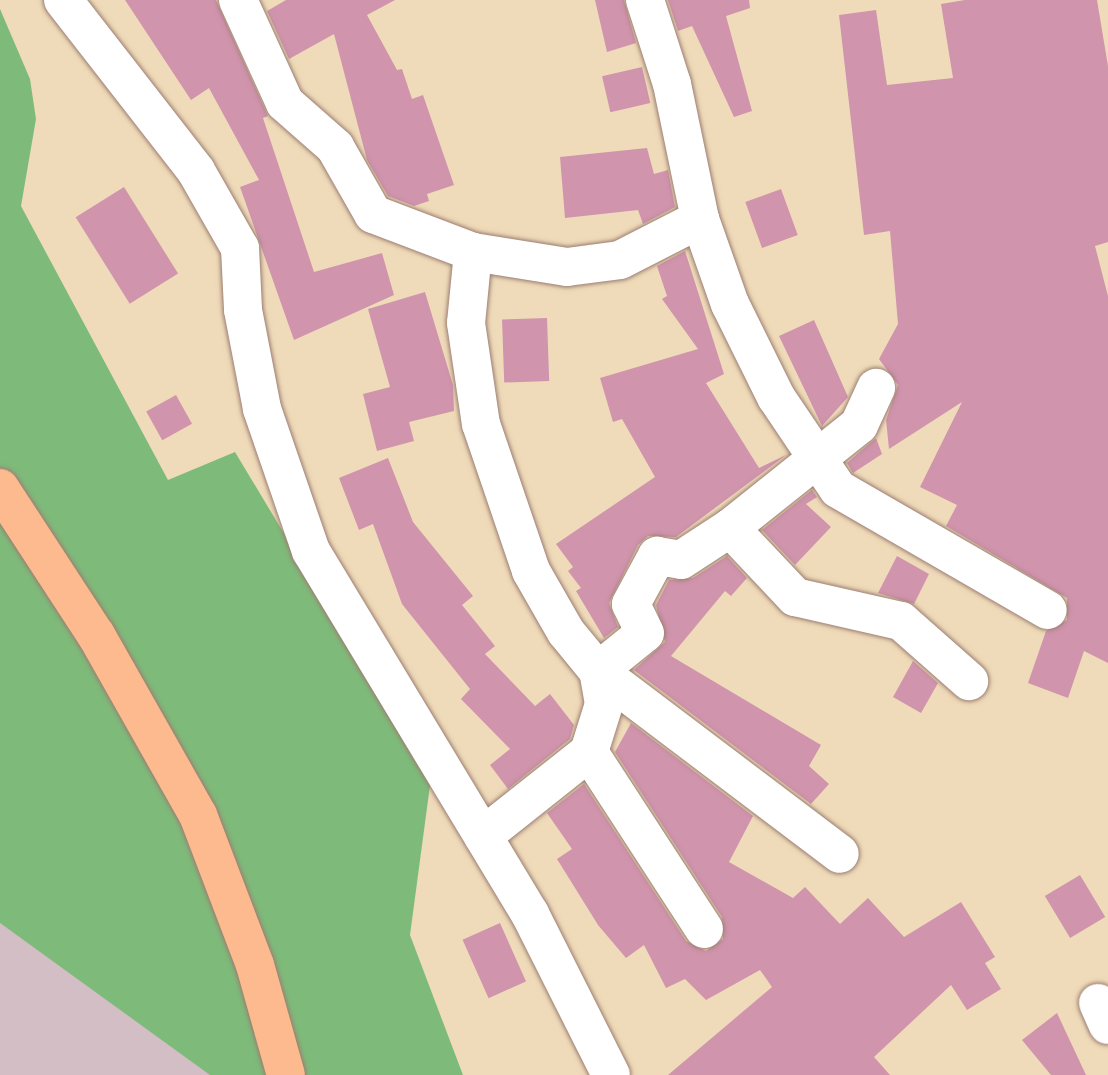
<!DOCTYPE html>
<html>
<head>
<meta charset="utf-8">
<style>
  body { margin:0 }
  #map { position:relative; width:1108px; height:1075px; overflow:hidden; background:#efdbb9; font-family:Caveat,sans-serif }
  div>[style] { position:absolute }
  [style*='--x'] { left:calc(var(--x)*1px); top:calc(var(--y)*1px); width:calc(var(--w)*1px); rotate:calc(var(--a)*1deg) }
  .industrial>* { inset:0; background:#d2bec4 }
  .forest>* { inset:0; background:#7ebb7a }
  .building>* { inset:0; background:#d094ad; transform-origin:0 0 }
  .roads { filter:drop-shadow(0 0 2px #9c7d72) drop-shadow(0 0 2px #9c7d72) }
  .minor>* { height:38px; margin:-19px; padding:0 19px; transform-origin:19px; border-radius:19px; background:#fff }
  .primary>* { height:38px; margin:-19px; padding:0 19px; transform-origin:19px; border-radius:19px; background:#fcba8e }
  span { translate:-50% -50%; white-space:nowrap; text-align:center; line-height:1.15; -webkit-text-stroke:5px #f6f6f2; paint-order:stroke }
</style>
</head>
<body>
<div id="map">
  <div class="industrial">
    <div style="clip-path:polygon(0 923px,207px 1068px,210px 1075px,0 1075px)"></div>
  </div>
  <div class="forest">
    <div style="clip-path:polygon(0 9px,30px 79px,36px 119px,21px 206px,168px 480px,235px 452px,431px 778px,410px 935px,463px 1075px,210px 1075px,0 923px)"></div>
  </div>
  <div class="building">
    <div style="clip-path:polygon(125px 0,216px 0,268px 116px,263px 118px,314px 272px,382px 253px,394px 295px,294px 340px,240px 187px,259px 180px,209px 88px,191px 100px)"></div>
    <div style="clip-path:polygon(286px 0,395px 0,367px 15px,397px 70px,402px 69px,412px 99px,423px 95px,454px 185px,427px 194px,429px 201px,414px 206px,388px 196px,367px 160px,334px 34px,289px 59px,267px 11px)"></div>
    <div style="clip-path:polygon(595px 0,624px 0,636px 43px,607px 52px)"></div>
    <div style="clip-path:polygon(668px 0,749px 0,750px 8px,726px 16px,752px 111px,734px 117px,692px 26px,678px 31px)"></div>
    <div style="clip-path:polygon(965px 0,1097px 0,1108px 66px,1108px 242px,1095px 246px,1108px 296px,1108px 663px,1084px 651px,1068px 698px,1028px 683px,1046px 631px,1067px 620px,1067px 598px,946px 526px,957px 505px,920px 487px,962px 402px,889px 449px,886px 420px,898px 385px,879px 359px,898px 324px,890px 231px,864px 235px,839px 15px,876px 10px,887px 85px,953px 78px,941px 4px)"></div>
    <div style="left:642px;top:67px;width:37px;height:41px;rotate:77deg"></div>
    <div style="clip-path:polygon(647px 148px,654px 174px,668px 170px,675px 207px,643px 224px,638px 210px,565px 218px,560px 157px)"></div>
    <div style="left:124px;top:187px;width:102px;height:57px;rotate:58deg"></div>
    <div style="left:781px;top:189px;width:49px;height:38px;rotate:70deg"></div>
    <div style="clip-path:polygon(685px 251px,724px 374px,706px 383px,759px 468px,786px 455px,676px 537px,648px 536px,638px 545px,609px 603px,618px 627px,604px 638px,576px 591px,581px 588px,568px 571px,573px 567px,556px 544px,655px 477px,622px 419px,613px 422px,600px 378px,698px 349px,662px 299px,667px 296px,657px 266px)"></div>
    <div style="clip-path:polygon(425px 292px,453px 385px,454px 411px,409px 422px,414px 441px,377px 451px,363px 394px,390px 387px,368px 309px)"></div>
    <div style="left:547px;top:318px;width:63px;height:45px;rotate:88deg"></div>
    <div style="clip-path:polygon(814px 320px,848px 397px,822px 426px,779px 336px)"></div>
    <div style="left:176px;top:395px;width:33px;height:34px;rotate:61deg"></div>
    <div style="clip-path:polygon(876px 438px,882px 454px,853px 473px,847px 463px)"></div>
    <div style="clip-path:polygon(388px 458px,413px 522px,473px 596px,462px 605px,495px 646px,485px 654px,535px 706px,550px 694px,574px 725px,570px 739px,508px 789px,490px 765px,510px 749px,461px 699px,470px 689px,402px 604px,373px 524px,359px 530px,339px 478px)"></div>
    <div style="clip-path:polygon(812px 490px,817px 497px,806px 504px,831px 527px,795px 565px,762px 530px)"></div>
    <div style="clip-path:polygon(727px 556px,747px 578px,731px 596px,725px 591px,671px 656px,821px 745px,809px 766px,829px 784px,811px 804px,634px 670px,665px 642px,656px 605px,669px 580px,693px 578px)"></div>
    <div style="clip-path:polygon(897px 556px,929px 574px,914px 604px,878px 593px)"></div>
    <div style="clip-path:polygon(913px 661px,938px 683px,921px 713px,893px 697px)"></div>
    <div style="clip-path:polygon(631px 723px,753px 816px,729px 862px,793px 898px,805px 887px,840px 924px,868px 898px,904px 937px,961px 902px,995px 957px,985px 963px,1001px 989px,967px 1010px,951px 985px,874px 1057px,890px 1075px,668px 1075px,772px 987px,760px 970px,706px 1000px,685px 979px,666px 988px,644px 945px,626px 958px,598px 925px,557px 859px,572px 849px,547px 813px,584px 784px,686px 941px,706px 951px,723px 939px,722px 917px,615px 752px)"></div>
    <div style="left:1080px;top:875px;width:49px;height:41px;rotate:59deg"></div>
    <div style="left:500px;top:923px;width:64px;height:41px;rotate:66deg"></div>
    <div style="clip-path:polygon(1057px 1013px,1086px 1075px,1051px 1075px,1022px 1040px)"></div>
  </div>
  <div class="roads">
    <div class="minor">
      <div style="--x:63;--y:0;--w:217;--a:52.1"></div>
      <div style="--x:196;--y:171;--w:89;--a:60.3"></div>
      <div style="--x:240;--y:248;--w:62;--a:87.2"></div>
      <div style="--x:243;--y:310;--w:101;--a:79.1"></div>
      <div style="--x:262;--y:409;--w:150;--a:71"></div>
      <div style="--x:311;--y:551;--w:424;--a:58.9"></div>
      <div style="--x:530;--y:914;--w:180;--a:63.3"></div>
      <div style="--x:238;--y:0;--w:113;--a:65.5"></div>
      <div style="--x:285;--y:103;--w:67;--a:41.3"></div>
      <div style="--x:335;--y:147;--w:77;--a:60.4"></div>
      <div style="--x:373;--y:214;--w:107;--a:20.8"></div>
      <div style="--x:473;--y:252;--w:95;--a:9.1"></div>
      <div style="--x:567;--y:267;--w:53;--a:-7.5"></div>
      <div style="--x:620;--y:260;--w:90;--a:-27.1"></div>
      <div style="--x:645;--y:0;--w:88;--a:72.2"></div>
      <div style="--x:672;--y:84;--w:138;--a:78.3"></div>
      <div style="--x:700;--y:219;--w:90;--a:70.6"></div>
      <div style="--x:730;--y:304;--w:104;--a:63.7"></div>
      <div style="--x:776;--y:397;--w:111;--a:56"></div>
      <div style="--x:838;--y:489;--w:242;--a:30"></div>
      <div style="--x:473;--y:252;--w:71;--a:95.6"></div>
      <div style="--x:466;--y:323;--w:102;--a:81.6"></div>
      <div style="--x:481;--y:424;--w:155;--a:71.2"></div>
      <div style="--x:531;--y:571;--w:70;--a:60.2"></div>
      <div style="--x:566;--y:632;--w:50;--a:50.6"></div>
      <div style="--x:598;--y:671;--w:303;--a:37.1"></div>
      <div style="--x:730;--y:528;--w:95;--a:46.7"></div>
      <div style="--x:795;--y:597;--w:109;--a:12.8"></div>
      <div style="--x:901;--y:621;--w:91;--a:41.4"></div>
      <div style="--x:589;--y:752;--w:211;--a:57"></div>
      <div style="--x:483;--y:836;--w:135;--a:-38.4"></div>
      <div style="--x:589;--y:752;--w:50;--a:-72.6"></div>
      <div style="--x:604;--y:704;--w:34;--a:-100"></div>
      <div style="--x:598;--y:671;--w:60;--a:-39"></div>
      <div style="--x:645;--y:633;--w:32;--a:-116"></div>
      <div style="--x:631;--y:604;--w:55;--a:-61.6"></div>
      <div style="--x:657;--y:556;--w:24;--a:9"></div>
      <div style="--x:681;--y:560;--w:59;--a:-33.1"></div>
      <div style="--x:730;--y:528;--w:165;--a:-38.6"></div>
      <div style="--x:859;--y:425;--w:41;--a:-65.3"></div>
      <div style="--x:1098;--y:1003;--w:24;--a:66"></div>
    </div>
    <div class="primary">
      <div style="--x:0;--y:488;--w:176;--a:56.9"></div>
      <div style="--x:96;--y:635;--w:207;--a:60.5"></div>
      <div style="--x:198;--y:815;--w:160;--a:69.2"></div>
      <div style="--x:255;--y:965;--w:114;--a:74.3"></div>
    </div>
  </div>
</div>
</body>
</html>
